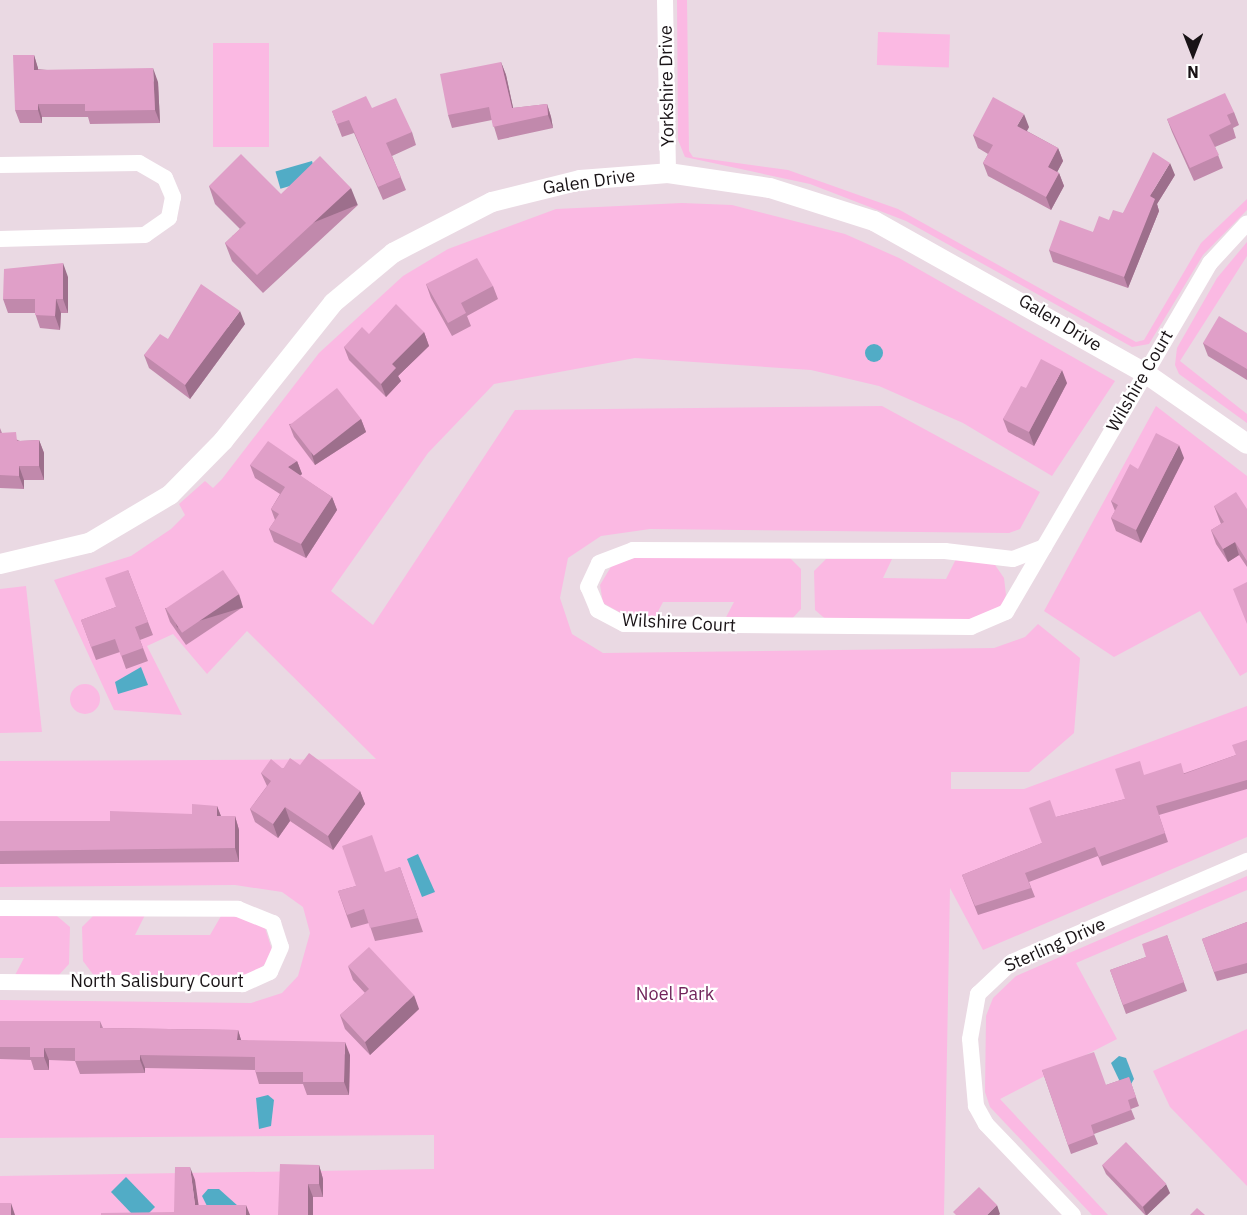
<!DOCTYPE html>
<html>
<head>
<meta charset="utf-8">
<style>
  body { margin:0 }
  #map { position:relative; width:1247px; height:1215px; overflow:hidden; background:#ead9e3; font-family:"IBM Plex Sans",sans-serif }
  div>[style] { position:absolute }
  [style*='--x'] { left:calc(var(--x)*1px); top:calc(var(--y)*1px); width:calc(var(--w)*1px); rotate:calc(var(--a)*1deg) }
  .green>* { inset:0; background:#fbb9e3; transform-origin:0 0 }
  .round { border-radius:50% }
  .water>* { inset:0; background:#51acc6; transform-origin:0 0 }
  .minor>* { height:16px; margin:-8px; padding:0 8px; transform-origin:8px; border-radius:8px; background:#fff }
  .tertiary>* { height:20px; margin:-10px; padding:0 10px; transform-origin:10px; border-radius:10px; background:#fff }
  .wall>* { inset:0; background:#c189ac }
  .shaded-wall>* { inset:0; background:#9d6f8c; transform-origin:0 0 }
  .building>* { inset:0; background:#e09fc8; transform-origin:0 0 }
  span { translate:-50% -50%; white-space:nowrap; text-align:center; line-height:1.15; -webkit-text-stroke:4.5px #fff; paint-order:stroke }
  .street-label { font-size:18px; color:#191316 }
  .park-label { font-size:18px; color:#71255b }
  .north { position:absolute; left:1163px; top:24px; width:60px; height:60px; -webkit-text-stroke:4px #fff; paint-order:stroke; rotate:180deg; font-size:16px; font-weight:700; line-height:24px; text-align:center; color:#191316 }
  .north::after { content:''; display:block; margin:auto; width:21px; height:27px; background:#191316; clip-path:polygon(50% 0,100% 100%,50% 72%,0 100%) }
</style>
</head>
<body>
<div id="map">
  <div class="green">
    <div style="clip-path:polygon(677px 0,687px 0,689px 151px,693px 157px,788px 170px,898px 209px,1136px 342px,1144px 340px,1201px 243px,1247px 199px,1247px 210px,1203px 255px,1149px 344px,1132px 347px,906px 221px,810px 184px,685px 157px,678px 140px)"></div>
    <div style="left:878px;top:32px;width:72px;height:33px;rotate:2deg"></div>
    <div style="left:213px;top:43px;width:56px;height:104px"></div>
    <div style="clip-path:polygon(682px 203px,732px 205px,845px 234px,899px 258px,1115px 381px,1052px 476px,963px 423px,879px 386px,811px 370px,635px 358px,494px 384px,428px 453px,331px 591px,373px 625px,515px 410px,882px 406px,1040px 492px,1020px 529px,1009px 533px,650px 529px,601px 536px,568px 558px,560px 598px,572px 634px,603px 653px,994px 648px,1025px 637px,1038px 624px,1080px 658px,1074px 733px,1029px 772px,951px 772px,951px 789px,1024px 789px,1247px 706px,1247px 837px,983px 950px,950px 888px,944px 1215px,0 1215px,0 1176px,434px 1169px,434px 1135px,0 1138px,0 1000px,251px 1003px,282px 993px,298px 976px,310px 933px,303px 907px,282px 892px,235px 885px,0 887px,0 761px,376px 759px,247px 631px,207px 674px,173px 634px,147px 646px,182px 715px,114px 710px,54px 580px,131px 556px,171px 529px,185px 515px,179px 504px,205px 481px,213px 488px,222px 479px,319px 353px,403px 276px,448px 249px,556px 209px)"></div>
    <div style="clip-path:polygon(1247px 242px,1247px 256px,1180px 361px,1247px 414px,1247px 423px,1179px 374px,1175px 365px,1177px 348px,1217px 278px)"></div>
    <div style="clip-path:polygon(1156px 406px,1247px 476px,1247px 672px,1240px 676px,1200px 611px,1114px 657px,1044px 611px)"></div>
    <div style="clip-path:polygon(635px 558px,790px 558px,801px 569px,801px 609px,789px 622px,724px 621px,734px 602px,663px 602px,653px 621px,632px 619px,603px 603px,600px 585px,612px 565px)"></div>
    <div style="clip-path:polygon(826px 559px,892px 559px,883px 578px,946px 579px,956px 559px,993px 562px,1004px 578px,1006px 595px,1001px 608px,982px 620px,829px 622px,815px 610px,814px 571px)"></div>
    <div style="clip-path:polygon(26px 586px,42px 732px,0 733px,0 589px)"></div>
    <div class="round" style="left:70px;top:684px;width:30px;height:30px"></div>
    <div style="clip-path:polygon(1247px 876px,1247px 890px,1076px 963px,1117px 1039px,1000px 1099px,1108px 1215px,1092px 1215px,990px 1107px,985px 1092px,986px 1016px,993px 998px,1016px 976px)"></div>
    <div style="clip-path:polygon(0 915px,57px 916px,70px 927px,69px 964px,57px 977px,14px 977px,24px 958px,0 958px)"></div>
    <div style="clip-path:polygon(94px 915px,145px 915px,135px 935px,210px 935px,221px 916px,239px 916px,265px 928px,272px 950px,270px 960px,250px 976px,95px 977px,83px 961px,82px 927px)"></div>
    <div style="clip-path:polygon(1247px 1029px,1247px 1186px,1170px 1107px,1153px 1071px)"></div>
  </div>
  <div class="water">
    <div style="left:312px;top:161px;width:18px;height:38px;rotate:74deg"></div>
    <div class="round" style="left:865px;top:344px;width:18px;height:18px"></div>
    <div style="clip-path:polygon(141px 667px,148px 685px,118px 694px,115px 682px)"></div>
    <div style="clip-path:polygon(418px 854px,435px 892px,422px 897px,407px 859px)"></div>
    <div style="clip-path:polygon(1119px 1056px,1126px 1058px,1134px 1079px,1131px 1084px,1121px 1084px,1111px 1063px)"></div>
    <div style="clip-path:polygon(268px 1095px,274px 1100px,271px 1126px,259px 1129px,256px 1098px)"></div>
    <div style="clip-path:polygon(126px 1177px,155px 1207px,147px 1215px,133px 1215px,111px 1192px)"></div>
    <div style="clip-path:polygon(208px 1189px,219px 1189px,238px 1206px,207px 1206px,202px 1196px)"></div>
  </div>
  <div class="minor">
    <div style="--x:665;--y:0;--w:173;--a:89"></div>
    <div style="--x:0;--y:165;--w:139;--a:-0.8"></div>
    <div style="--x:139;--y:163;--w:30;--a:30"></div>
    <div style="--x:165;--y:178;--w:21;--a:67"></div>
    <div style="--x:173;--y:197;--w:21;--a:101"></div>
    <div style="--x:169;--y:218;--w:29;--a:145"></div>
    <div style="--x:145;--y:235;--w:145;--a:178.4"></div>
    <div style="--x:1044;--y:547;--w:75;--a:120.3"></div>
    <div style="--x:1006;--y:612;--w:38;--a:157"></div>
    <div style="--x:971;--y:627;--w:347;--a:-179.5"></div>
    <div style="--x:624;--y:624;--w:30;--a:-152"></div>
    <div style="--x:598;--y:610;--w:25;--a:-113"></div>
    <div style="--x:588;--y:587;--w:26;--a:-65"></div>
    <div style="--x:599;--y:563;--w:36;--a:-21"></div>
    <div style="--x:633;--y:550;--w:312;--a:0.2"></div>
    <div style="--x:945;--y:551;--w:68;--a:6.7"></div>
    <div style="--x:1013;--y:559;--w:33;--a:-21"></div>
    <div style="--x:1044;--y:547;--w:329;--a:-59.7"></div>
    <div style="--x:1210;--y:263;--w:54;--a:-47.2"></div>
    <div style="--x:0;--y:908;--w:238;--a:0.2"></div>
    <div style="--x:238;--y:909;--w:38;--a:22"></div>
    <div style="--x:273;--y:923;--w:25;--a:72"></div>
    <div style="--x:281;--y:947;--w:27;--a:114"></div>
    <div style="--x:270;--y:972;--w:30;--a:156"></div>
    <div style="--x:243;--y:984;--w:243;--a:-179.5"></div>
    <div style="--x:1073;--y:1215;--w:126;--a:-133.7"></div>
    <div style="--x:986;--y:1124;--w:21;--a:-119"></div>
    <div style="--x:976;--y:1106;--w:67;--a:-95.1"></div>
    <div style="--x:970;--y:1039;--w:46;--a:-79.9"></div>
    <div style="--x:978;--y:994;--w:47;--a:-43.3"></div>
    <div style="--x:1012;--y:962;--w:256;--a:-23.3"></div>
  </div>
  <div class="tertiary">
    <div style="--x:0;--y:564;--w:91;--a:-13.3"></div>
    <div style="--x:89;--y:543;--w:94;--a:-30.7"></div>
    <div style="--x:170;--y:495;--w:76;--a:-45.5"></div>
    <div style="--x:223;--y:441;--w:176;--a:-51.4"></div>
    <div style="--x:333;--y:303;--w:78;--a:-39.8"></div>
    <div style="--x:393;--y:253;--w:111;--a:-27.3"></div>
    <div style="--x:492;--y:202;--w:91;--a:-14"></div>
    <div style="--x:580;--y:180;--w:88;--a:-4.5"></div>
    <div style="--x:668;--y:173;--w:103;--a:8.4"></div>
    <div style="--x:770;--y:188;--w:109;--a:17.6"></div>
    <div style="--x:874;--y:221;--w:311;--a:29.3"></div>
    <div style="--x:1145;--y:373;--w:124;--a:34.8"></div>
  </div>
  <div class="wall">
    <div style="clip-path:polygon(34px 55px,38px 69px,158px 82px,160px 123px,90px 124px,88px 117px,42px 117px,42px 123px,20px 123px,15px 110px)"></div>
    <div style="clip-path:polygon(501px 62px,506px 75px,513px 108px,547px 104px,551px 117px,553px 128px,498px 140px,492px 120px,452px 128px,448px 115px)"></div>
    <div style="clip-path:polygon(372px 108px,412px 132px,416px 145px,392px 156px,406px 190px,383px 200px,354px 133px,342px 137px,332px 111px)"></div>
    <div style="clip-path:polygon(1234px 112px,1239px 125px,1233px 128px,1236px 138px,1215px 147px,1223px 168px,1194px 181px,1172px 132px,1167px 119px)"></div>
    <div style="clip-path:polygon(1029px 127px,1027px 131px,1058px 148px,1063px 161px,1057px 172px,1059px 173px,1064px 186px,1051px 210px,988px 176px,983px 163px,988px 154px,978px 148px,973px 135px)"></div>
    <div style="clip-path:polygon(1175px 175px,1157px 204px,1159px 211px,1128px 288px,1053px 262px,1049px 250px,1093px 232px,1109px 220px,1123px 213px)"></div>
    <div style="clip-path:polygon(209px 186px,281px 194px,358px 205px,263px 293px,232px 261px,225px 243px,240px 229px,215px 204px)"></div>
    <div style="clip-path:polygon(68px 277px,68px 313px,61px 313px,60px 330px,40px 328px,35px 313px,8px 313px,3px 299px)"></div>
    <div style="clip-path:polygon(426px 284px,493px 286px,498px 299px,467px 316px,471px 326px,452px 336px,431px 298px)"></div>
    <div style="clip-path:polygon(245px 324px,190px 399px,149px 368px,144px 355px,168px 339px)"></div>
    <div style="clip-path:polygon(424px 332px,429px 346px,398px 376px,401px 381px,386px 397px,349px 360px,344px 347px,369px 334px)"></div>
    <div style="clip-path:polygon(1247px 333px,1247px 380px,1208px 356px,1203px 343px)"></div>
    <div style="clip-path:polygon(1067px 383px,1034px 446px,1008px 432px,1003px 419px,1026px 388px)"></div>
    <div style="clip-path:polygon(361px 419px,366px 432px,315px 465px,294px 437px,289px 424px)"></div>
    <div style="clip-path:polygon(0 428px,2px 433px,20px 441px,39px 440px,44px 453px,44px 480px,24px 480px,24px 489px,0 488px)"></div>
    <div style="clip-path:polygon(1184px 458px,1141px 543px,1116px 531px,1111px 518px,1115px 511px,1111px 501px,1138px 469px)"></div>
    <div style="clip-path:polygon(297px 461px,302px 474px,300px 476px,332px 497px,337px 510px,306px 558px,274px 542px,269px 529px,275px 520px,271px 509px,280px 494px,255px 478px,250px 465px)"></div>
    <div style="clip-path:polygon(1214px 506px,1247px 509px,1247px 567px,1239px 555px,1228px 562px,1216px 544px,1211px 530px,1221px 524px,1219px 519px)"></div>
    <div style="clip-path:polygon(128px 570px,153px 635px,140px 640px,148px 661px,126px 669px,120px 652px,96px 660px,81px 620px,116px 607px)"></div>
    <div style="clip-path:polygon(243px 607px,186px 645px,170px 622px,165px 608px)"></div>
    <div style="clip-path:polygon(1247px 740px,1247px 789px,1159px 815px,1168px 842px,1102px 866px,1098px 856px,1029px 882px,1035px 897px,978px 915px,962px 875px,1042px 843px,1056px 817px,1125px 799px,1145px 775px,1185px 773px,1236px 755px)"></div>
    <div style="clip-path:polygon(300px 765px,360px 791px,365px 804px,333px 850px,290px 821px,278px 838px,255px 822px,250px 809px,267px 786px,261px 773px)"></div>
    <div style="clip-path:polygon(217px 806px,221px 816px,235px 816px,239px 830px,239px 862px,0 864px,0 821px,110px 821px,192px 814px)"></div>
    <div style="clip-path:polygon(400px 867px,423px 932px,375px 941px,369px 923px,351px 928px,338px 891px,356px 886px)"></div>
    <div style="clip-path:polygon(1247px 922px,1247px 973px,1217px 981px,1202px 939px)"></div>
    <div style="clip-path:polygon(1167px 935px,1187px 991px,1126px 1014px,1110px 970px,1146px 957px)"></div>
    <div style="clip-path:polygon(348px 966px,419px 1009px,370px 1055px,345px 1029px,340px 1015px,365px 993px,353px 980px)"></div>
    <div style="clip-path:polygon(0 1021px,100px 1021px,103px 1028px,238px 1030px,241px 1040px,350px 1055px,349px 1095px,307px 1095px,303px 1084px,259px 1084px,255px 1070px,145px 1068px,145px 1073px,80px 1074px,75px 1061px,49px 1060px,49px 1070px,34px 1070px,31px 1060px,0 1059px)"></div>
    <div style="clip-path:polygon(1042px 1070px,1106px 1085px,1129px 1077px,1139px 1106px,1131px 1109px,1135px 1119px,1094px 1134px,1098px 1144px,1071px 1154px)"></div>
    <div style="clip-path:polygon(319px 1165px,323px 1179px,323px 1197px,313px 1197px,313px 1215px,278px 1215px)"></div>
    <div style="clip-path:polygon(1102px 1165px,1170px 1193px,1147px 1215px,1145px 1215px,1106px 1174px)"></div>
  </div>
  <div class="shaded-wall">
    <div style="clip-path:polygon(34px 55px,38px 68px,38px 83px,34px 70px)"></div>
    <div style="clip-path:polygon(501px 62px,506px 75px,516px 121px,512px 108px)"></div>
    <div style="clip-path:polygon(153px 68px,158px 82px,160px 123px,155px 110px)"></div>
    <div style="clip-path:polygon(38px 104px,42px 117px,42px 123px,38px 110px)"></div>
    <div style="clip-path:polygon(547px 104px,551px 117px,553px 128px,548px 115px)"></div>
    <div style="clip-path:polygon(1024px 114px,1029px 127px,1022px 139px,1017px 126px)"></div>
    <div style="clip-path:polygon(1058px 148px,1063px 161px,1053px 180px,1048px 167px)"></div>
    <div style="clip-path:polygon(1170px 163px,1175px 175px,1157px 204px,1159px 211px,1128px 288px,1124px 277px,1150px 196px)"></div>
    <div style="clip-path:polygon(1059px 173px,1064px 186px,1051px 210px,1046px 197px)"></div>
    <div style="left:351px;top:188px;width:18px;height:128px;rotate:68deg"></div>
    <div style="clip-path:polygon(63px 263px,68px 277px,68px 313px,63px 299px)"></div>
    <div style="clip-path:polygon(56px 299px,61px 313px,60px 330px,55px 316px)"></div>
    <div style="clip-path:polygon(240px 311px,245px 324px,190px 399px,185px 385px)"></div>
    <div style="clip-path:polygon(424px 332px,429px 346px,398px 376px,401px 381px,386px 397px,381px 384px,392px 364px)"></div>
    <div style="clip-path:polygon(1062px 370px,1067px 383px,1034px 446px,1029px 432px)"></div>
    <div style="clip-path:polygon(361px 419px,366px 432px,315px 465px,311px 452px)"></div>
    <div style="clip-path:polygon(39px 440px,44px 453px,44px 480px,39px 466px)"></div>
    <div style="clip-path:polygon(1179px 445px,1184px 458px,1141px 543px,1136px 530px)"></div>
    <div style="clip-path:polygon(297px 461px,302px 474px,292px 481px,288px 467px)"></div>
    <div style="clip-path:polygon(19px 466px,24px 480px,24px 489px,19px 476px)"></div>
    <div style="clip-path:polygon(332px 497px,337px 510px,306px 558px,301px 544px)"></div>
    <div style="clip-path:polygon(1235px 542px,1239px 555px,1228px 562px,1223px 549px)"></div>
    <div style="left:239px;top:594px;width:14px;height:69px;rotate:73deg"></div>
    <div style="clip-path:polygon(360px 791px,365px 804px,333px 850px,328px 836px)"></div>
    <div style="clip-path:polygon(217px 806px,222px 819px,217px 816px)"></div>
    <div style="clip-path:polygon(285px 807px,290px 821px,278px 838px,273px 824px)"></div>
    <div style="clip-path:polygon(235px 816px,239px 830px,239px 862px,235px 848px)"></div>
    <div style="clip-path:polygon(414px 995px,419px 1009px,370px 1055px,365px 1042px)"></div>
    <div style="clip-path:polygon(238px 1030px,242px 1043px,237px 1040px)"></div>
    <div style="clip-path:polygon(345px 1042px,350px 1055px,349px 1095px,344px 1082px)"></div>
    <div style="clip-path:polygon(44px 1048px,49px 1060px,49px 1070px,44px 1057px)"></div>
    <div style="clip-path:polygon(140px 1055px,145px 1068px,145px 1073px,140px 1060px)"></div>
    <div style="clip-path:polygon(319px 1165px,323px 1179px,323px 1197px,319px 1184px)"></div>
    <div style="clip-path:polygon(190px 1167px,195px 1180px,200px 1215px,195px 1205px)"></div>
    <div style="clip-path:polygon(308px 1184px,313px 1197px,313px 1215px,308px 1215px)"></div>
    <div style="clip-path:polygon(1166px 1184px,1170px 1193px,1147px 1215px,1146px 1215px,1143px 1207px)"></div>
    <div style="clip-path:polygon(11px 1203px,15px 1215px,11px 1215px)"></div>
    <div style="clip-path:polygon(246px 1205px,250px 1215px,246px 1215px)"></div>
    <div style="clip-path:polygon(997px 1205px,1000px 1214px,999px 1215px,987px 1215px)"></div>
  </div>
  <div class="building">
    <div style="clip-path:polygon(13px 55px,34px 55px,34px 70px,153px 68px,155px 110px,85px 111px,85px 104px,38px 104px,38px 110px,15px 110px)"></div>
    <div style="clip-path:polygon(501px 62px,512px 108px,547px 104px,548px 115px,493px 127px,489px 107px,448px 115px,440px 74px)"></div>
    <div style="clip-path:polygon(1225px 93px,1234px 112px,1227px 115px,1231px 124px,1209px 135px,1219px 155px,1190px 168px,1167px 119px)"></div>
    <div style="clip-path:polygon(366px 96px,372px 108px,396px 98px,412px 132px,386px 143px,401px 177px,378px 187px,349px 120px,337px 124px,332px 111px)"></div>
    <div style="clip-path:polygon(993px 97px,1024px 114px,1017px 126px,1058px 148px,1048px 167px,1059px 173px,1046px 197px,983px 163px,993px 145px,973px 135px)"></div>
    <div style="clip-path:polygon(1153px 152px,1170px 163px,1150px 196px,1155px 199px,1124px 277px,1049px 250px,1060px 220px,1093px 232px,1099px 216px,1109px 220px,1113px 210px,1123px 213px)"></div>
    <div style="clip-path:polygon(241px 154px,281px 194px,320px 156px,351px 188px,257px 275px,225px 243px,246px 223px,209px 186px)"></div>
    <div style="clip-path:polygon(477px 258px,493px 286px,461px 303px,466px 313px,448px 323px,426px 284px)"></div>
    <div style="clip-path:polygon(63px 263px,63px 299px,56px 299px,55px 316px,35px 315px,35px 299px,3px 299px,4px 269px)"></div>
    <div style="clip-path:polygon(201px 284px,240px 311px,185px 385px,144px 355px,160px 334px,168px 339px)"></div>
    <div style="clip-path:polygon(396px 304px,424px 332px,392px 364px,396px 368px,381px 384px,344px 347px,362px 327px,369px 334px)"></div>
    <div style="clip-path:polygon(1219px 316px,1247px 333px,1247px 369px,1203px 343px)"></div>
    <div style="clip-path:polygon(1041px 359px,1062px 370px,1029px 432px,1003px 419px,1021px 386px,1026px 388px)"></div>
    <div style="left:337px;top:388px;width:39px;height:60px;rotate:52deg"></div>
    <div style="clip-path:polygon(16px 432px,17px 441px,39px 440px,39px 466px,19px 466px,19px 476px,0 475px,0 433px)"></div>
    <div style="clip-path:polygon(1156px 433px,1179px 445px,1136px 530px,1111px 518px,1118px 505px,1111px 501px,1130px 464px,1138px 469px)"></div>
    <div style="clip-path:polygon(268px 441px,297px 461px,288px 467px,332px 497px,301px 544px,269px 529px,279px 514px,271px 509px,285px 487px,250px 465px)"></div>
    <div style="clip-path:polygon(1236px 492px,1247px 509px,1247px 561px,1235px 542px,1223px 549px,1211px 530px,1224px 522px,1214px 506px)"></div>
    <div style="clip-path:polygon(128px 570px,148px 622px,135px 627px,143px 648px,121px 656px,115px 639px,91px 647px,81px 620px,116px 607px,105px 578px)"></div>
    <div style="left:223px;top:570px;width:29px;height:69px;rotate:56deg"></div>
    <div style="clip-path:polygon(1247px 582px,1247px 624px,1233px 589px)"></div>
    <div style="clip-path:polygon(1247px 740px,1247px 780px,1156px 806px,1165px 833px,1099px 857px,1095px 847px,1025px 873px,1031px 888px,975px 906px,962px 875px,1042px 843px,1029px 808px,1050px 800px,1056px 817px,1125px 799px,1115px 769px,1140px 761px,1144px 775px,1181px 763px,1184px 774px,1236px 755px,1232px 745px)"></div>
    <div style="clip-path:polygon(309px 753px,360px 791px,328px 836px,285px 807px,273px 824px,250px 809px,271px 781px,261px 773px,271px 759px,283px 769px,290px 758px,300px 765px)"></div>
    <div style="clip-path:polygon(192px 804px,217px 806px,217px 816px,235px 816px,235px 848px,0 851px,0 821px,110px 821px,110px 811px,192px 814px)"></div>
    <div style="clip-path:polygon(372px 835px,385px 872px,400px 867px,418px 918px,370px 928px,364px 909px,347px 915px,338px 891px,356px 886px,342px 846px)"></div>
    <div style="clip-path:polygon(1247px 922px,1247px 963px,1214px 972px,1202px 939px)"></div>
    <div style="clip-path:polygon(1167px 935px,1184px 982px,1123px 1005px,1110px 970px,1146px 957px,1142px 944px)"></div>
    <div style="clip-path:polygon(369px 947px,414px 995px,365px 1042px,340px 1015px,369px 989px,348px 966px)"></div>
    <div style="clip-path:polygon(0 1021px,100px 1021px,100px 1028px,238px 1030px,237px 1040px,345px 1042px,344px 1082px,303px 1082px,303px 1072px,255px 1072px,255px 1057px,140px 1055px,140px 1060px,75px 1061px,75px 1048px,44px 1048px,44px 1057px,30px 1057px,30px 1047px,0 1047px)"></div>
    <div style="clip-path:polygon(1094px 1052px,1106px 1085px,1129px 1077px,1136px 1097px,1128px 1100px,1131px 1110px,1091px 1125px,1094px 1135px,1068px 1145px,1042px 1070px)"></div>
    <div style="left:1126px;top:1142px;width:58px;height:33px;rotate:46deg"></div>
    <div style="clip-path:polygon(280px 1164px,319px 1165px,319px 1184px,308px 1184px,308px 1215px,278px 1215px)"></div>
    <div style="clip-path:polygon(175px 1167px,190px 1167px,195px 1205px,246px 1205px,246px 1215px,101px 1215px,101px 1213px,174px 1212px)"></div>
    <div style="clip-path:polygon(979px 1187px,997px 1205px,987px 1215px,956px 1215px,953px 1212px)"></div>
    <div style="left:0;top:1203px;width:11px;height:12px"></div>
    <div style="clip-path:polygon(1197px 1208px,1205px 1215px,1190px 1215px)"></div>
  </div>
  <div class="street-label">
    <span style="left:667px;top:86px;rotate:-91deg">Yorkshire Drive</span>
    <span style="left:589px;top:182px;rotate:-8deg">Galen Drive</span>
    <span style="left:1060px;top:323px;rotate:31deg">Galen Drive</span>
    <span style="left:1140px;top:381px;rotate:-60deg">Wilshire Court</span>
    <span style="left:679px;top:623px;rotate:3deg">Wilshire Court</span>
    <span style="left:1055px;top:945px;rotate:-24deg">Sterling Drive</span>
    <span style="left:157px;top:981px">North Salisbury Court</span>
  </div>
  <div class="park-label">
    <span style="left:675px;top:994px">Noel Park</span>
  </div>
  <div class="north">N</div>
</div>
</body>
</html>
